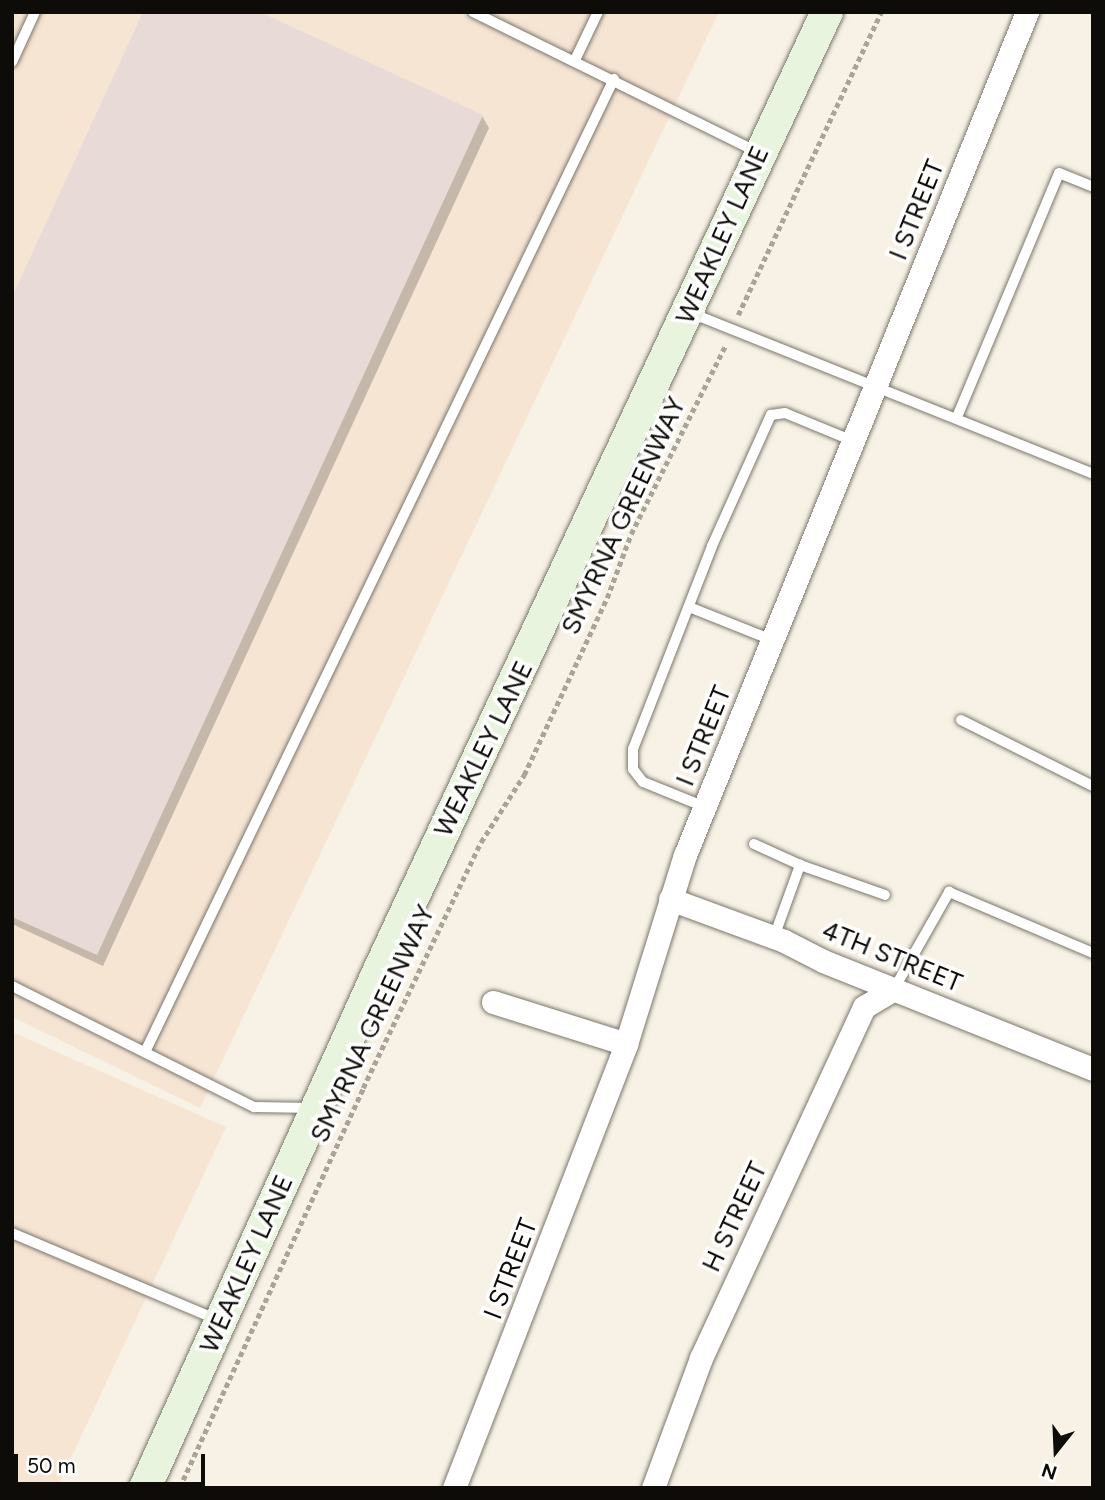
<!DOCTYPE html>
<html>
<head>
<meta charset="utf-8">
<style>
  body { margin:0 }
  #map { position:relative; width:1105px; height:1500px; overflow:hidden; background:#f8f2e6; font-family:Figtree,sans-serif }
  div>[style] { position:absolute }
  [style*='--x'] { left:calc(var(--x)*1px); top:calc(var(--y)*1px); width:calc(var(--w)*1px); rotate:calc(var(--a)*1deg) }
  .industrial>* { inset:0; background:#f7e5d4 }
  .shadow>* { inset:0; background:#0003 }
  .building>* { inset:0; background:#e8dad6 }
  .path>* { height:4.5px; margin-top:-2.25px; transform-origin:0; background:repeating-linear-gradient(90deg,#a8a49a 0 5px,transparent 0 8.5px) }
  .roads { filter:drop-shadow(0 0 2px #7b766c) drop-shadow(0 0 2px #7b766c) }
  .service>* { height:10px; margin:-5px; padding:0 5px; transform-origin:5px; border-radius:5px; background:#fff }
  .minor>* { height:23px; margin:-11.5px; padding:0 11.5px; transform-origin:11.5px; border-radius:11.5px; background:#fff }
  .secondary>* { height:32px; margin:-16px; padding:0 16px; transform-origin:16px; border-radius:16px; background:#e9f4de }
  span { translate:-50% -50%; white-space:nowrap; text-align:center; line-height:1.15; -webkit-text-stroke:7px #fff; paint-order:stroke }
  .street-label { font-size:26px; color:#0e0c08 }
  .frame { position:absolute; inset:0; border:14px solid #0e0c08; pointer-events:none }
  .north { position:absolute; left:1021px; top:1416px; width:70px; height:70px; -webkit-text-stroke:5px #fff; paint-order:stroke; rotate:198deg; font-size:19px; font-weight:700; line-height:28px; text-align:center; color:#0e0c08 }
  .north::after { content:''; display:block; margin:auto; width:24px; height:32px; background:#0e0c08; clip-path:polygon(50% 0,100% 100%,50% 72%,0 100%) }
  .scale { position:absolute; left:14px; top:1454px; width:191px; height:32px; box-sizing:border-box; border:4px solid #0e0c08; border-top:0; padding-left:9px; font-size:21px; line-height:24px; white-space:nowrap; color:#0e0c08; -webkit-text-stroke:5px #fff; paint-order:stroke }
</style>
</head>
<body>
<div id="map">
  <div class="industrial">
    <div style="clip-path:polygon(12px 12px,719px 12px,200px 1108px,12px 1017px)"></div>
    <div style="clip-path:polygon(12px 1032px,226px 1127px,57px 1488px,12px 1488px)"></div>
  </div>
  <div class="shadow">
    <div style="clip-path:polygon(482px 116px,489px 128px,103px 966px,12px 924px,12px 301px)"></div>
  </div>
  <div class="building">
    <div style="clip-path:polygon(143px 12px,260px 12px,483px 115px,97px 955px,12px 917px,12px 297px)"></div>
  </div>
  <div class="path">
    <div style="--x:738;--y:315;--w:335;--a:-64.7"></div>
    <div style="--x:183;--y:1480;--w:431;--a:-65.3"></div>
    <div style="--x:363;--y:1088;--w:273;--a:-64.4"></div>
    <div style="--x:481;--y:842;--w:80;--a:-57.3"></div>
    <div style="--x:524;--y:775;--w:195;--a:-64.9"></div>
    <div style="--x:607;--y:598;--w:68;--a:-69.4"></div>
    <div style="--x:631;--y:534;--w:210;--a:-63.4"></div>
  </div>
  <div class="roads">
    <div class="service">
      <div style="--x:473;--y:12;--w:317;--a:26.2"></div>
      <div style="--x:575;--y:60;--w:53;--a:-64.4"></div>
      <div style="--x:12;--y:62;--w:55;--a:-65.3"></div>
      <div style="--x:691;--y:313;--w:433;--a:21.8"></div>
      <div style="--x:957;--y:417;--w:264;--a:-67.3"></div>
      <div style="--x:1059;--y:173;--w:37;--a:22"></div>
      <div style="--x:689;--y:607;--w:89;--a:21.7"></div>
      <div style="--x:961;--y:720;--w:148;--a:26.6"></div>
      <div style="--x:705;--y:807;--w:67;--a:-158"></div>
      <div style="--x:643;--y:782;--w:16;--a:-128"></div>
      <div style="--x:633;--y:769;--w:20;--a:-90"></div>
      <div style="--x:633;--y:749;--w:218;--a:-68.7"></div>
      <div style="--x:712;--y:546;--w:144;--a:-65.8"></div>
      <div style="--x:771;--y:415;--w:14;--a:-8"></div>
      <div style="--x:785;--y:413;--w:74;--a:22.4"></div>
      <div style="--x:754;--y:844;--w:51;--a:24.5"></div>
      <div style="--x:774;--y:937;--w:77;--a:-70.1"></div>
      <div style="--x:800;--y:865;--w:90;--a:19.4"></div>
      <div style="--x:12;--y:986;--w:271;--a:26.6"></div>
      <div style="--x:254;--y:1107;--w:60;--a:1"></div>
      <div style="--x:894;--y:989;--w:112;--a:-60.4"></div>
      <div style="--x:949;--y:892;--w:156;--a:23"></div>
      <div style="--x:146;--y:1050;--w:1078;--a:-64.27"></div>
      <div style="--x:12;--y:1233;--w:224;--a:22.9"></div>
    </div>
    <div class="minor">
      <div style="--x:670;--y:899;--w:121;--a:20.2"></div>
      <div style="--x:784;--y:941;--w:44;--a:27.1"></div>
      <div style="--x:823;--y:961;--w:291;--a:21.8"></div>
      <div style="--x:493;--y:1002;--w:139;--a:17.5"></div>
      <div style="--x:454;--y:1488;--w:476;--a:-68.8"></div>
      <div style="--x:626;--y:1044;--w:198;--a:-72.7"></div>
      <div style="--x:685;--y:855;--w:910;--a:-67.92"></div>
      <div style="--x:653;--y:1488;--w:139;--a:-69.7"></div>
      <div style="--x:701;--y:1358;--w:387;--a:-65.1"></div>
      <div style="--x:864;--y:1007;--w:35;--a:-31"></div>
    </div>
    <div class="secondary">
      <div style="--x:145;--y:1488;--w:571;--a:-65.68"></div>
      <div style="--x:380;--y:968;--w:1055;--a:-64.94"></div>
    </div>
  </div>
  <div class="street-label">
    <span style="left:917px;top:210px;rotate:-68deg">I STREET</span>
    <span style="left:723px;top:235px;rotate:-66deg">WEAKLEY LANE</span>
    <span style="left:624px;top:516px;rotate:-65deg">SMYRNA GREENWAY</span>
    <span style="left:704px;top:736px;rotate:-68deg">I STREET</span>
    <span style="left:484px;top:749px;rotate:-64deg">WEAKLEY LANE</span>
    <span style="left:892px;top:957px;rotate:22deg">4TH STREET</span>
    <span style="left:373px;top:1024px;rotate:-65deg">SMYRNA GREENWAY</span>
    <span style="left:735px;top:1217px;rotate:-65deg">H STREET</span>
    <span style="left:247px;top:1264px;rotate:-66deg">WEAKLEY LANE</span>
    <span style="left:511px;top:1269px;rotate:-69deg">I STREET</span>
  </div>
  <div class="frame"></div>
  <div class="north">N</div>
  <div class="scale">50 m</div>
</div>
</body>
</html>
